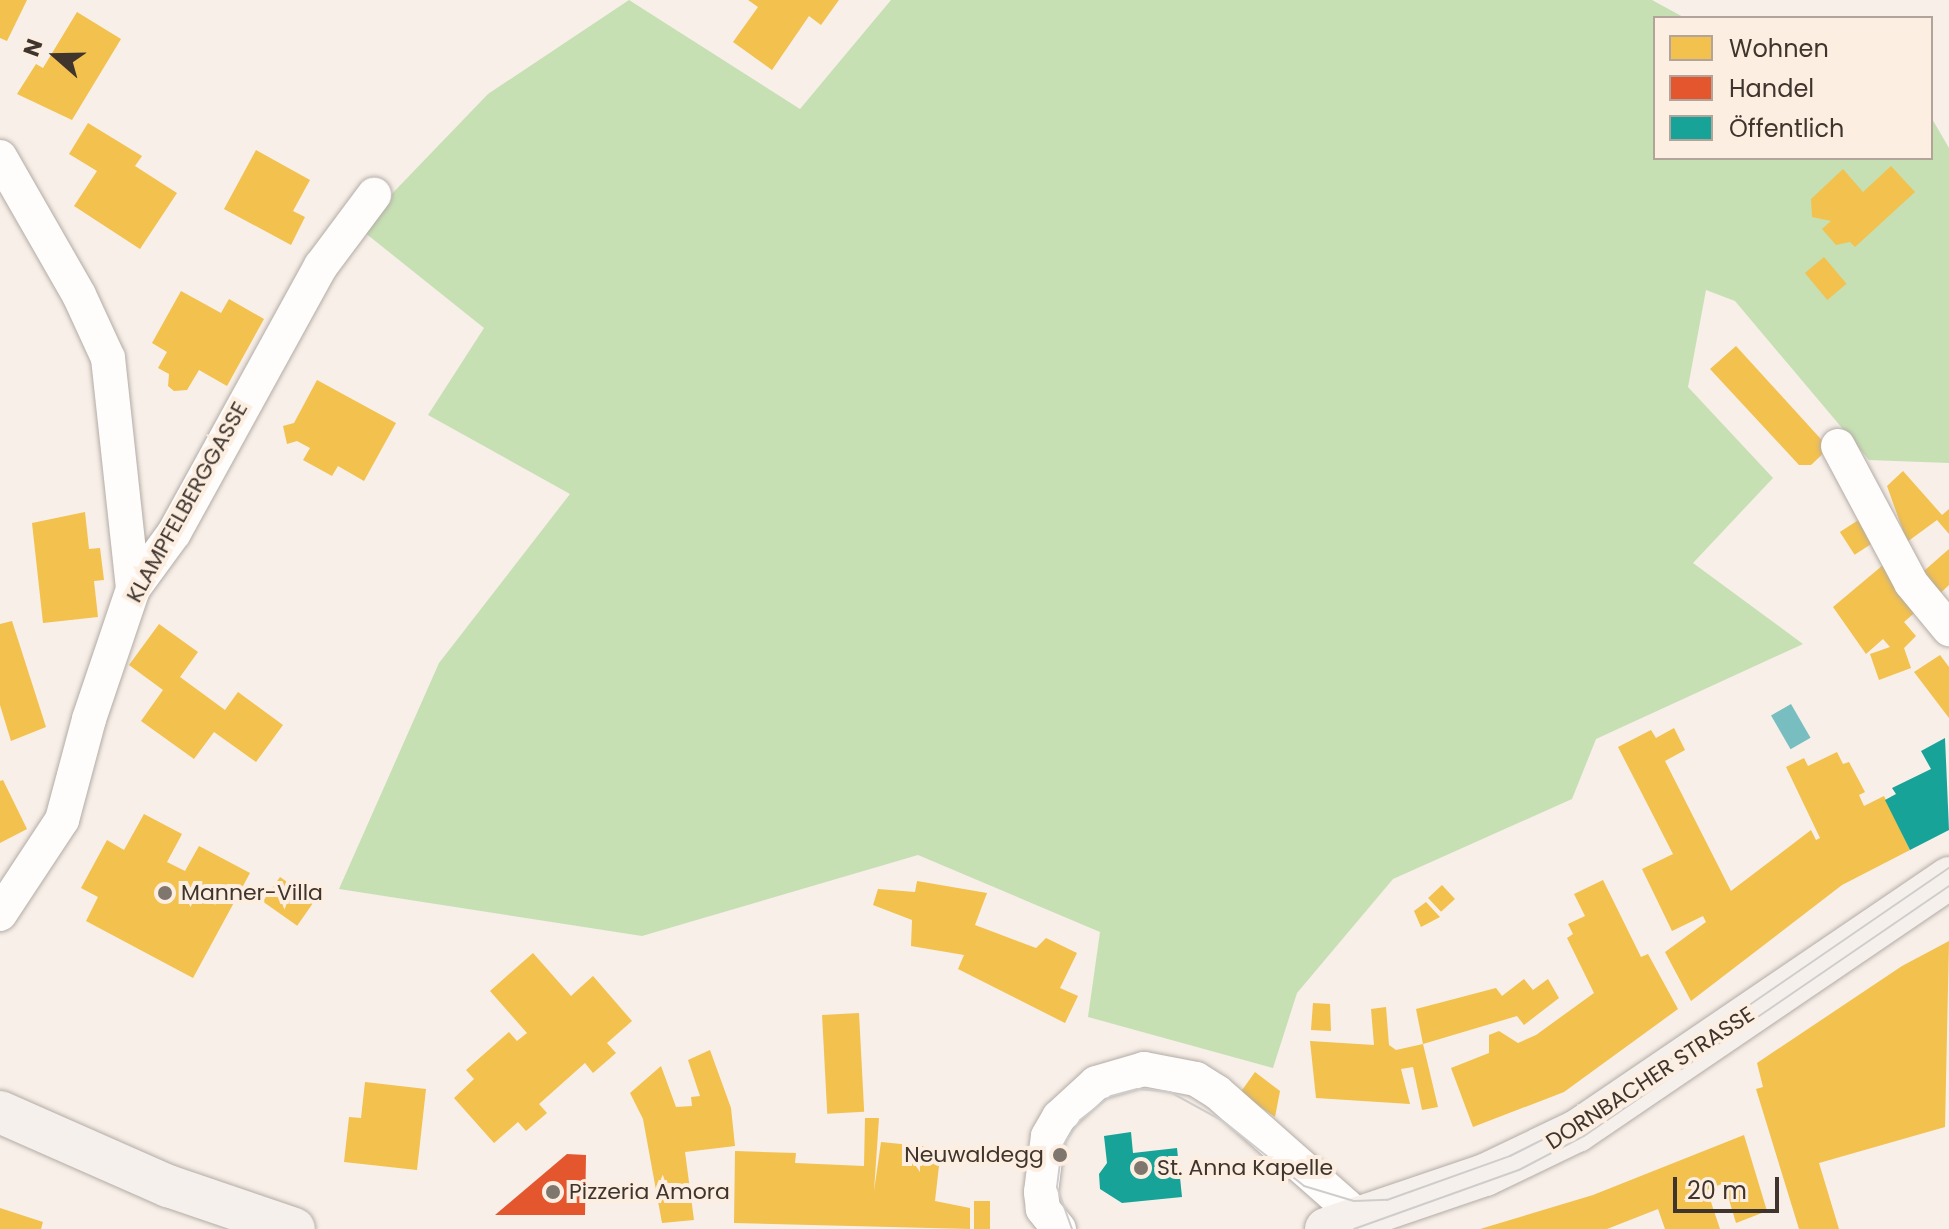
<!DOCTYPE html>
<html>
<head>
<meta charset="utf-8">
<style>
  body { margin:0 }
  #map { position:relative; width:1949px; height:1229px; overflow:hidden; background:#f7efe8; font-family:Poppins,sans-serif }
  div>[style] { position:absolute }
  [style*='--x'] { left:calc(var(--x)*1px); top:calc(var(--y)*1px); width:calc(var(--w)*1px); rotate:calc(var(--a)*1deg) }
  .forest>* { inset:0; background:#c6e0b4 }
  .water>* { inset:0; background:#78bdbf; transform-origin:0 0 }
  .homes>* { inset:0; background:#f2c14e; transform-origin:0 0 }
  .shops>* { inset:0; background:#e4572e }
  .public>* { inset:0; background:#17a398 }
  .roads { filter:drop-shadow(0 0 2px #b3aba5) drop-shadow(0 0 2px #b3aba5) }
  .minor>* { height:34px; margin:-17px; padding:0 17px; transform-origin:17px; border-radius:17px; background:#fefdfc }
  .major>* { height:42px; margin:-21px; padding:0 21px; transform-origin:21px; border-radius:21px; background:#f5f0ec }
  .tram>* { height:2px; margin:-1px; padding:0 1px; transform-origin:1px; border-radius:1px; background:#cfcdcb }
  .dots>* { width:22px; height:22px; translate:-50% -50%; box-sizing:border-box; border:4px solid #fdeee2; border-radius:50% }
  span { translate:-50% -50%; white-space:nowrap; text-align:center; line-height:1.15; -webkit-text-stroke:8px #fdeee2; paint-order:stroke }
  .street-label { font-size:22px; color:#3f352d }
  .poi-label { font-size:22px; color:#3f352d }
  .left { translate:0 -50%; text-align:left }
  .right { translate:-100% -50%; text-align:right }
  .legend { position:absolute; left:1653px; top:16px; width:280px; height:144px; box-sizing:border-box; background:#fdeee2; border:2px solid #b1a49a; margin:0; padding:10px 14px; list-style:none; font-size:24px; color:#3f352d }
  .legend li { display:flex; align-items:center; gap:16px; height:40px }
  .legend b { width:40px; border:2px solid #b1a49a }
  .north { position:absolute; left:16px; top:16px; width:80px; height:80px; -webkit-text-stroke:6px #fdeee2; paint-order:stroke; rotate:290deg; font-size:22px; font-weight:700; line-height:32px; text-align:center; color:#3f352d }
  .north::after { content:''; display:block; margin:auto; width:28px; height:36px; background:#3f352d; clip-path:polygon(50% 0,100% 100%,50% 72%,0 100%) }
  .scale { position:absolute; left:1673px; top:1177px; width:106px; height:36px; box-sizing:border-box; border:4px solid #3f352d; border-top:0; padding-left:10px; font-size:24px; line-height:28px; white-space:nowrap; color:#3f352d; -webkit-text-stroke:6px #fdeee2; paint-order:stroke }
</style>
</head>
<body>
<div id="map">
  <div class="forest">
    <div style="clip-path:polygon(629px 0,800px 109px,891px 0,1652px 0,1685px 18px,1655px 18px,1655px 158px,1931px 158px,1931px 117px,1949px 148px,1949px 463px,1869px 460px,1735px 301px,1706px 290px,1688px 387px,1773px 478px,1693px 563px,1803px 644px,1596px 739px,1572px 799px,1393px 879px,1297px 993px,1273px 1068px,1088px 1017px,1100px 932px,918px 855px,642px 936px,339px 889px,439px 663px,570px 494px,428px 415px,484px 328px,359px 228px,488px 94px)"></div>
  </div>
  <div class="water">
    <div style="left:1791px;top:704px;width:39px;height:23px;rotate:60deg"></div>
  </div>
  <div class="homes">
    <div style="clip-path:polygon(0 0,27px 0,7px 41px,0 38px)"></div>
    <div style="clip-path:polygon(748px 0,839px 0,821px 25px,809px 16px,772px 70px,733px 42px,758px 7px)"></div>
    <div style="clip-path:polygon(77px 12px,121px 39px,72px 120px,17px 94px,36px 64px,43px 68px)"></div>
    <div style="clip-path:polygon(88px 123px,142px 156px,135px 166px,177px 193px,140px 249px,74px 206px,97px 171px,69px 154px)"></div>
    <div style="clip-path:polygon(256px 150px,310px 180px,293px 211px,305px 217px,291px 245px,224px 209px)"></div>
    <div style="clip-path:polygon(1891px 166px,1915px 192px,1855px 247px,1850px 242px,1836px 245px,1822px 229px,1831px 221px,1812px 217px,1811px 199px,1843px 169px,1863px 192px)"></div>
    <div style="left:1824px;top:257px;width:35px;height:25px;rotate:50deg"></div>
    <div style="clip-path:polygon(181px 291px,221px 313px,229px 299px,264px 319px,227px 386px,199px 370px,187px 390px,174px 391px,168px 386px,169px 374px,158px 368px,167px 352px,152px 343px)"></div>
    <div style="clip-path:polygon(1736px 346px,1829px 448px,1811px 465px,1799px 465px,1710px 369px)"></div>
    <div style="clip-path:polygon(317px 380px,396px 423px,364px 481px,338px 466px,332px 476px,303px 460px,310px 448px,297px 441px,287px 444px,283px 426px,294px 423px)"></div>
    <div style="clip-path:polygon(1903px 471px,1942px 515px,1949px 509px,1949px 534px,1937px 520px,1907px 542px,1887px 486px)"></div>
    <div style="clip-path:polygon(85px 512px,89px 549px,100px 548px,104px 580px,94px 581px,98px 617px,43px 623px,32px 523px)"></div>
    <div style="left:1860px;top:519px;width:27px;height:24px;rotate:57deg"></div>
    <div style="clip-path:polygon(1949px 549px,1949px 585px,1933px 600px,1917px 577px)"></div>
    <div style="clip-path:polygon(1883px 565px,1919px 609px,1904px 622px,1916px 636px,1904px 648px,1911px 668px,1879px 680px,1870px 654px,1890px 647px,1883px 639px,1866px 654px,1833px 607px)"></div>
    <div style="clip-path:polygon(12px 621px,46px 727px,11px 741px,0 705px,0 624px)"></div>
    <div style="clip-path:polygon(159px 624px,198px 652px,180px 677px,225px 710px,238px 692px,283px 725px,256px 762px,214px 732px,194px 759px,141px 721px,163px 690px,129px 665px)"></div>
    <div style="clip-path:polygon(1940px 655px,1949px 667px,1949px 718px,1914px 672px)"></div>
    <div style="clip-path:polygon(1674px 728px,1685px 750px,1665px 761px,1731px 891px,1811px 830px,1816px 840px,1820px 838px,1786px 767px,1804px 758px,1808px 766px,1837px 752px,1843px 764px,1849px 762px,1865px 792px,1859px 795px,1864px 806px,1884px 796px,1910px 850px,1842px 885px,1691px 1001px,1665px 952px,1706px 922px,1703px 916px,1672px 931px,1642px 869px,1673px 854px,1618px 747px,1651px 730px,1656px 738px)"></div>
    <div style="clip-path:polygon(3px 780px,27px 829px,0 843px,0 781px)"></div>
    <div style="clip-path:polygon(144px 814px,182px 834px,167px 862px,185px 871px,199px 846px,250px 873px,193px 978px,86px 921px,98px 897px,81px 888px,107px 840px,124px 850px)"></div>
    <div style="left:280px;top:877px;width:42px;height:30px;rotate:35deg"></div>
    <div style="clip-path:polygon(1603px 880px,1641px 957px,1648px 954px,1678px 1009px,1564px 1092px,1473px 1127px,1451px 1068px,1489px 1053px,1489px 1035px,1499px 1031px,1518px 1043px,1536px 1035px,1594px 993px,1567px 938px,1573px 934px,1568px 924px,1585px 916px,1574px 894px)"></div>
    <div style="clip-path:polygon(917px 881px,987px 893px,975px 925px,1036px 948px,1046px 938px,1077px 953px,1060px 988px,1078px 996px,1065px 1023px,958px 969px,964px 955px,911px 946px,912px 920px,873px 905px,878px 889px,915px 892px)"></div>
    <div style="left:1442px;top:885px;width:19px;height:19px;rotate:47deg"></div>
    <div style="clip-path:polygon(1426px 902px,1440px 917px,1421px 927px,1414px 911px)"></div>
    <div style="clip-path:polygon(1949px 941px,1945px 1127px,1819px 1163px,1839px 1229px,1799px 1229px,1756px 1089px,1763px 1087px,1757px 1063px,1902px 966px)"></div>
    <div style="clip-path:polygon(533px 953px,571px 996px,593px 976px,632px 1021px,607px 1043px,616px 1053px,593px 1073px,585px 1063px,539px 1104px,547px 1113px,526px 1131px,518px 1122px,494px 1143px,454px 1098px,474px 1079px,466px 1070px,509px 1032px,517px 1041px,527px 1033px,490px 991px)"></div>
    <div style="clip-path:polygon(1524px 979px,1533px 990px,1548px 979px,1559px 998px,1524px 1025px,1517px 1016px,1423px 1044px,1416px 1009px,1496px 988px,1502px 996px)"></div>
    <div style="clip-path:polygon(1313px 1003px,1330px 1004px,1331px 1031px,1311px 1030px)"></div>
    <div style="clip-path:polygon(1386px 1007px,1389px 1045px,1396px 1050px,1423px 1044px,1438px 1107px,1422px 1110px,1413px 1067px,1401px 1069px,1410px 1104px,1316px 1098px,1310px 1041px,1374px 1045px,1371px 1009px)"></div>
    <div style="left:859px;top:1013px;width:99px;height:37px;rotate:87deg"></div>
    <div style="clip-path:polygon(710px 1050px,731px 1108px,735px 1146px,685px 1152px,694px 1220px,662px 1223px,643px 1119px,630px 1093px,661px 1066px,676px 1107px,692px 1106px,691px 1097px,700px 1096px,688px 1060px)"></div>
    <div style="clip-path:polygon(1255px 1072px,1280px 1091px,1275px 1117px,1240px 1093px)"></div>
    <div style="clip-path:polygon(365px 1082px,426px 1089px,417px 1170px,344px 1162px,349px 1117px,361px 1118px)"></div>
    <div style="clip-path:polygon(865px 1118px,879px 1118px,874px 1191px,881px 1142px,941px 1148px,935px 1201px,970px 1208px,970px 1229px,734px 1223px,735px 1151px,796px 1153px,795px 1163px,864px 1166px)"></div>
    <div style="clip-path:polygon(1744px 1135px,1767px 1211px,1736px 1223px,1724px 1183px,1707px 1190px,1720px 1229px,1665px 1229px,1658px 1209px,1607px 1229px,1480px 1229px,1593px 1195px)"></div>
    <div style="left:974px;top:1201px;width:16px;height:28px"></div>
    <div style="clip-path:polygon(0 1208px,43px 1222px,41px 1229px,0 1229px)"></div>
  </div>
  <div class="shops">
    <div style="clip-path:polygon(567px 1154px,586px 1155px,585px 1215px,495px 1215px)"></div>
  </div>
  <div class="public">
    <div style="clip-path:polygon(1945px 738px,1949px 830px,1910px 850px,1885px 800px,1896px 794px,1892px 788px,1931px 769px,1921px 751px)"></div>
    <div style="clip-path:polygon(1131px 1132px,1133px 1153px,1177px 1148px,1182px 1197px,1122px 1203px,1100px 1189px,1099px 1174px,1107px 1163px,1104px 1136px)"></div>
  </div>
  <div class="roads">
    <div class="minor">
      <div style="--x:0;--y:157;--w:159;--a:60.2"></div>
      <div style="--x:79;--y:295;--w:69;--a:65.3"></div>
      <div style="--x:108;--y:358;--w:232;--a:83.8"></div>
      <div style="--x:1838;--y:446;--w:155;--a:61.9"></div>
      <div style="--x:1911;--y:583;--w:60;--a:50.4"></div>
      <div style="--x:0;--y:914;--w:113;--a:-56.6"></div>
      <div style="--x:62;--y:820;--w:105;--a:-75"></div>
      <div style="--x:89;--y:719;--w:137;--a:-71.3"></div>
      <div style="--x:133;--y:589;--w:69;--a:-53.8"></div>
      <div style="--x:174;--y:533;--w:305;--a:-61.2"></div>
      <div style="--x:321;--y:266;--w:89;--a:-53.3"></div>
      <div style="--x:1059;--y:1229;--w:26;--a:-129"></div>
      <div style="--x:1043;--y:1209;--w:17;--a:-97"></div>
      <div style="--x:1041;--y:1192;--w:56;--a:-82.9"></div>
      <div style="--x:1048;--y:1136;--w:22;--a:-60"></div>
      <div style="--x:1059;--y:1117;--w:50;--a:-42.6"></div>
      <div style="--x:1096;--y:1083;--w:50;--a:-16.3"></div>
      <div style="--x:1144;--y:1069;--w:53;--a:10.9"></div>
      <div style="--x:1196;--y:1079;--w:25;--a:32"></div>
      <div style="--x:1217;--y:1092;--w:192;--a:41.4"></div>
    </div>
    <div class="major">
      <div style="--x:0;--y:1112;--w:184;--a:23.8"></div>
      <div style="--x:168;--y:1186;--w:133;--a:18.8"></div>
      <div style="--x:1326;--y:1229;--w:168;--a:-18.8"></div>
      <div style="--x:1485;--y:1175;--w:102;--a:-25.6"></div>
      <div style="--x:1577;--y:1131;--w:450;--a:-34.2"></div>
    </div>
  </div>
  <div class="tram">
    <div style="--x:1072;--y:1229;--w:45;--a:-109.7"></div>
    <div style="--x:1057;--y:1187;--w:40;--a:-82.9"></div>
    <div style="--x:1062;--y:1147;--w:32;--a:-56"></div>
    <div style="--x:1080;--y:1120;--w:39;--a:-38"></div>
    <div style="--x:1111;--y:1096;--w:27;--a:-15"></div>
    <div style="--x:1137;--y:1089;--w:33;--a:5"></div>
    <div style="--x:1170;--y:1092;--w:60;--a:28.7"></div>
    <div style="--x:1223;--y:1121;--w:104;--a:38.7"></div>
    <div style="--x:1304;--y:1186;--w:52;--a:16.7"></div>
    <div style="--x:1354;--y:1201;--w:33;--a:-2"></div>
    <div style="--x:1387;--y:1200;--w:131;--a:-19.7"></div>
    <div style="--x:1510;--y:1156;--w:80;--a:-26.6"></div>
    <div style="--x:1582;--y:1120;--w:445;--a:-34.5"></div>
    <div style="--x:1354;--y:1229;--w:175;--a:-19.7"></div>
    <div style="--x:1519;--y:1170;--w:73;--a:-27.6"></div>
    <div style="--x:1584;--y:1136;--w:442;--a:-34.4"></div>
  </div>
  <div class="dots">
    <div style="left:165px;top:893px;background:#7f766e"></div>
    <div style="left:1060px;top:1155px;background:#7f766e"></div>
    <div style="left:1141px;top:1168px;background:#7f766e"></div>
    <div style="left:553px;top:1192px;background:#7f766e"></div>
  </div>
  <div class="street-label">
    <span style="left:187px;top:502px;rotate:-61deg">KLAMPFELBERGGASSE</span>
    <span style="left:1650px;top:1078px;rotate:-33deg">DORNBACHER STRASSE</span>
  </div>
  <div class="poi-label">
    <span class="left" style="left:181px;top:893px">Manner-Villa</span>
    <span class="right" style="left:1044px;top:1155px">Neuwaldegg</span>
    <span class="left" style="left:1157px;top:1168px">St. Anna Kapelle</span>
    <span class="left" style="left:569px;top:1192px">Pizzeria Amora</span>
  </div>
  <ul class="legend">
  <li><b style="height:22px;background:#f2c14e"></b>Wohnen</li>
  <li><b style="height:22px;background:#e4572e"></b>Handel</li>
  <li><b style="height:22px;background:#17a398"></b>Öffentlich</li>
  </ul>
  <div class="north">N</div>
  <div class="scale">20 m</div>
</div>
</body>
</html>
